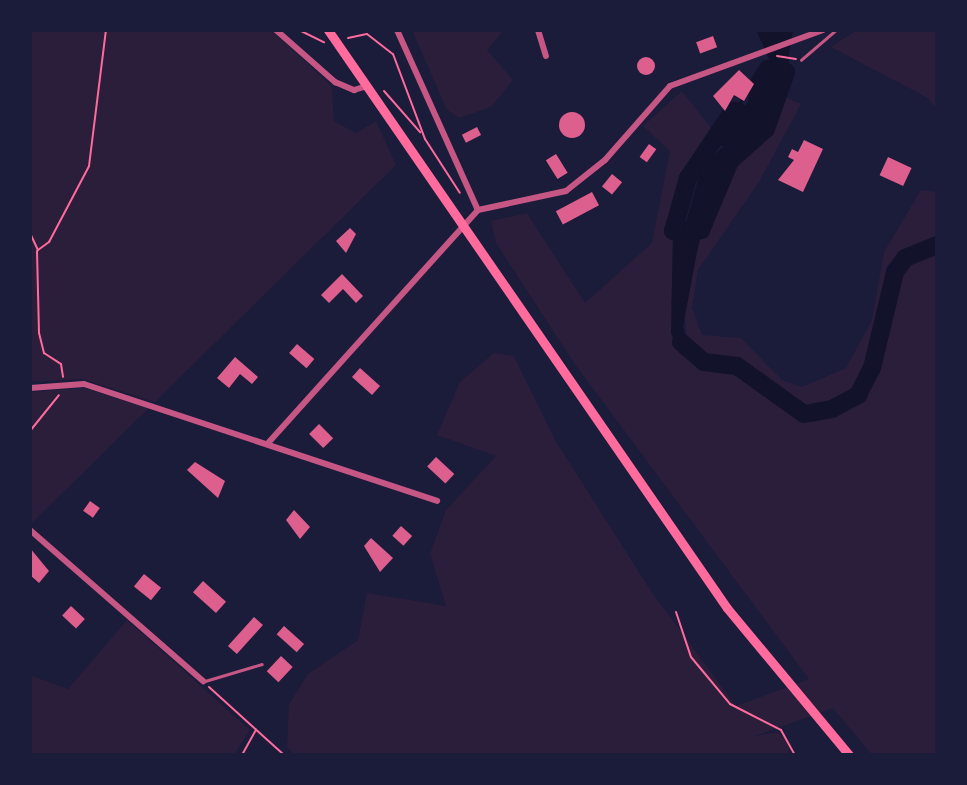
<!DOCTYPE html>
<html>
<head>
<meta charset="utf-8">
<style>
  body { margin:0 }
  #map { position:relative; width:967px; height:785px; overflow:hidden; background:#1b1b3a; font-family:Roboto,sans-serif }
  div>[style] { position:absolute }
  [style*='--x'] { left:calc(var(--x)*1px); top:calc(var(--y)*1px); width:calc(var(--w)*1px); rotate:calc(var(--a)*1deg) }
  .green>* { inset:0; background:#2a1e3b }
  .water>* { inset:0; background:#12122b }
  .stream>* { height:2.5px; margin:-1.25px; padding:0 1.25px; transform-origin:1.25px; border-radius:1.25px; background:#12122b }
  .river>* { height:18px; margin:-9px; padding:0 9px; transform-origin:9px; border-radius:9px; background:#12122b }
  .building>* { inset:0; background:#dd5f8e; transform-origin:0 0 }
  .round { border-radius:50% }
  .path>* { height:2px; margin:-1px; padding:0 1px; transform-origin:1px; border-radius:1px; background:#ff6b9d }
  .service>* { height:2.5px; margin:-1.25px; padding:0 1.25px; transform-origin:1.25px; border-radius:1.25px; background:#c65784 }
  .minor>* { height:6px; margin:-3px; padding:0 3px; transform-origin:3px; border-radius:3px; background:#c65784 }
  .secondary>* { height:9px; margin:-4.5px; padding:0 4.5px; transform-origin:4.5px; border-radius:4.5px; background:#ff6b9d }
  span { translate:-50% -50%; white-space:nowrap; text-align:center; line-height:1.15; -webkit-text-stroke:5px #1b1b3a; paint-order:stroke }
  .frame { position:absolute; inset:0; border:32px solid #1b1b3a; pointer-events:none }
</style>
</head>
<body>
<div id="map">
  <div class="green">
    <div style="clip-path:polygon(30px 30px,271px 30px,332px 86px,334px 121px,356px 133px,376px 121px,396px 165px,155px 402px,83px 379px,30px 382px)"></div>
    <div style="clip-path:polygon(412px 30px,504px 30px,487px 50px,513px 80px,491px 107px,459px 118px,447px 110px)"></div>
    <div style="clip-path:polygon(937px 30px,937px 110px,928px 98px,831px 47px,854px 32px)"></div>
    <div style="clip-path:polygon(682px 91px,715px 133px,688px 178px,674px 218px,677px 269px,671px 302px,687px 342px,684px 303px,707px 208px,730px 161px,766px 129px,778px 94px,801px 104px,759px 182px,698px 270px,692px 308px,702px 335px,741px 338px,782px 380px,802px 387px,846px 368px,872px 320px,884px 252px,921px 190px,937px 192px,937px 755px,872px 755px,833px 708px,755px 736px,778px 732px,790px 743px,788px 755px,294px 755px,287px 747px,289px 704px,308px 674px,358px 640px,367px 593px,446px 606px,430px 554px,446px 510px,496px 456px,437px 435px,460px 382px,494px 353px,514px 356px,555px 440px,651px 591px,736px 706px,809px 679px,574px 363px,496px 243px,491px 221px,527px 213px,585px 303px,652px 243px,670px 151px,643px 126px)"></div>
    <div style="clip-path:polygon(84px 388px,149px 408px,30px 525px,30px 392px)"></div>
    <div style="clip-path:polygon(127px 620px,250px 730px,234px 755px,30px 755px,30px 675px,68px 689px)"></div>
  </div>
  <div class="water">
    <div style="clip-path:polygon(756px 30px,793px 30px,786px 72px,768px 69px,771px 63px)"></div>
    <div style="clip-path:polygon(701px 230px,683px 327px,687px 342px,699px 352px,695px 362px,679px 353px,671px 333px,673px 231px)"></div>
  </div>
  <div class="stream">
    <div style="--x:753;--y:86;--w:21;--a:-11"></div>
    <div style="--x:735;--y:111;--w:13;--a:-58"></div>
  </div>
  <div class="river">
    <div style="--x:768;--y:69;--w:18;--a:9"></div>
    <div style="--x:786;--y:72;--w:60;--a:109.3"></div>
    <div style="--x:766;--y:129;--w:48;--a:138.4"></div>
    <div style="--x:730;--y:161;--w:75;--a:112.8"></div>
    <div style="--x:701;--y:230;--w:28;--a:178"></div>
    <div style="--x:673;--y:231;--w:55;--a:-74.2"></div>
    <div style="--x:688;--y:178;--w:81;--a:-56.1"></div>
    <div style="--x:733;--y:111;--w:5;--a:11"></div>
    <div style="--x:738;--y:112;--w:28;--a:116"></div>
    <div style="--x:726;--y:137;--w:9;--a:-18"></div>
    <div style="--x:735;--y:134;--w:36;--a:-53"></div>
    <div style="--x:757;--y:105;--w:20;--a:-87"></div>
    <div style="--x:758;--y:85;--w:19;--a:-58"></div>
    <div style="--x:687;--y:253;--w:82;--a:-74.4"></div>
    <div style="--x:709;--y:174;--w:72;--a:-46.1"></div>
    <div style="--x:759;--y:122;--w:61;--a:-69.8"></div>
    <div style="--x:780;--y:65;--w:36;--a:-104"></div>
    <div style="--x:681;--y:342;--w:30;--a:41"></div>
    <div style="--x:704;--y:362;--w:33;--a:7"></div>
    <div style="--x:737;--y:366;--w:82;--a:35.6"></div>
    <div style="--x:804;--y:414;--w:28;--a:-10"></div>
    <div style="--x:832;--y:409;--w:30;--a:-28"></div>
    <div style="--x:858;--y:395;--w:30;--a:-63"></div>
    <div style="--x:872;--y:368;--w:99;--a:-76.5"></div>
    <div style="--x:895;--y:272;--w:17;--a:-54"></div>
    <div style="--x:905;--y:258;--w:35;--a:-22"></div>
  </div>
  <div class="building">
    <div style="left:713px;top:36px;width:12px;height:18px;rotate:70deg"></div>
    <div class="round" style="left:637px;top:57px;width:18px;height:18px"></div>
    <div style="clip-path:polygon(739px 70px,754px 84px,744px 101px,734px 95px,725px 111px,713px 96px)"></div>
    <div class="round" style="left:559px;top:112px;width:26px;height:26px"></div>
    <div style="left:477px;top:127px;width:9px;height:17px;rotate:63deg"></div>
    <div style="clip-path:polygon(804px 140px,823px 149px,803px 192px,778px 180px,794px 160px,788px 157px,792px 149px,798px 152px)"></div>
    <div style="left:649px;top:144px;width:9px;height:16px;rotate:36deg"></div>
    <div style="left:556px;top:154px;width:22px;height:12px;rotate:58deg"></div>
    <div style="left:888px;top:157px;width:26px;height:20px;rotate:25deg"></div>
    <div style="left:612px;top:174px;width:13px;height:16px;rotate:39deg"></div>
    <div style="left:592px;top:192px;width:15px;height:41px;rotate:62deg"></div>
    <div style="clip-path:polygon(350px 228px,356px 234px,346px 253px,336px 241px)"></div>
    <div style="clip-path:polygon(342px 274px,363px 296px,356px 303px,343px 289px,329px 303px,321px 295px)"></div>
    <div style="left:297px;top:344px;width:23px;height:12px;rotate:41deg"></div>
    <div style="clip-path:polygon(235px 357px,258px 377px,252px 384px,240px 374px,229px 388px,217px 378px)"></div>
    <div style="left:360px;top:368px;width:27px;height:12px;rotate:42deg"></div>
    <div style="left:319px;top:424px;width:20px;height:14px;rotate:45deg"></div>
    <div style="left:436px;top:457px;width:25px;height:13px;rotate:43deg"></div>
    <div style="clip-path:polygon(195px 462px,225px 481px,218px 498px,187px 470px)"></div>
    <div style="left:90px;top:501px;width:12px;height:12px;rotate:35deg"></div>
    <div style="clip-path:polygon(294px 510px,310px 527px,300px 539px,286px 520px)"></div>
    <div style="left:401px;top:526px;width:15px;height:13px;rotate:42deg"></div>
    <div style="clip-path:polygon(371px 538px,393px 558px,380px 572px,364px 546px)"></div>
    <div style="clip-path:polygon(30px 548px,49px 571px,39px 583px,30px 575px)"></div>
    <div style="left:144px;top:574px;width:22px;height:16px;rotate:39deg"></div>
    <div style="left:203px;top:581px;width:31px;height:15px;rotate:42deg"></div>
    <div style="left:71px;top:606px;width:19px;height:13px;rotate:43deg"></div>
    <div style="left:254px;top:617px;width:12px;height:39px;rotate:42deg"></div>
    <div style="left:284px;top:626px;width:27px;height:11px;rotate:42deg"></div>
    <div style="left:281px;top:656px;width:16px;height:21px;rotate:43deg"></div>
  </div>
  <div class="path">
    <div style="--x:299;--y:30;--w:28;--a:26"></div>
    <div style="--x:348;--y:38;--w:19;--a:-12"></div>
    <div style="--x:367;--y:34;--w:33;--a:38"></div>
    <div style="--x:393;--y:54;--w:91;--a:69.4"></div>
    <div style="--x:425;--y:139;--w:64;--a:57.1"></div>
    <div style="--x:777;--y:56;--w:19;--a:9"></div>
    <div style="--x:384;--y:91;--w:55;--a:48.7"></div>
    <div style="--x:30;--y:233;--w:19;--a:65"></div>
    <div style="--x:38;--y:250;--w:14;--a:-36"></div>
    <div style="--x:49;--y:242;--w:86;--a:-62.2"></div>
    <div style="--x:89;--y:166;--w:137;--a:-82.9"></div>
    <div style="--x:37;--y:251;--w:82;--a:88.6"></div>
    <div style="--x:39;--y:333;--w:21;--a:76"></div>
    <div style="--x:44;--y:353;--w:20;--a:33"></div>
    <div style="--x:61;--y:364;--w:13;--a:81"></div>
    <div style="--x:30;--y:431;--w:46;--a:-51.1"></div>
    <div style="--x:676;--y:612;--w:47;--a:71.6"></div>
    <div style="--x:691;--y:657;--w:61;--a:50.3"></div>
    <div style="--x:730;--y:704;--w:57;--a:27"></div>
    <div style="--x:781;--y:730;--w:29;--a:61"></div>
    <div style="--x:209;--y:687;--w:101;--a:42.2"></div>
    <div style="--x:242;--y:755;--w:29;--a:-61"></div>
    <div style="--x:601;--y:755;--w:12;--a:0"></div>
  </div>
  <div class="service">
    <div style="--x:801;--y:60;--w:46;--a:-40.6"></div>
    <div style="--x:205;--y:681;--w:59;--a:-16.6"></div>
  </div>
  <div class="minor">
    <div style="--x:276;--y:30;--w:79;--a:41.4"></div>
    <div style="--x:335;--y:82;--w:21;--a:23"></div>
    <div style="--x:354;--y:90;--w:14;--a:-17"></div>
    <div style="--x:397;--y:30;--w:197;--a:65.8"></div>
    <div style="--x:538;--y:30;--w:27;--a:73"></div>
    <div style="--x:30;--y:388;--w:54;--a:-4.2"></div>
    <div style="--x:84;--y:384;--w:372;--a:18.3"></div>
    <div style="--x:269;--y:442;--w:312;--a:-48"></div>
    <div style="--x:478;--y:210;--w:90;--a:-12.2"></div>
    <div style="--x:566;--y:191;--w:50;--a:-38.5"></div>
    <div style="--x:605;--y:160;--w:98;--a:-48.7"></div>
    <div style="--x:670;--y:86;--w:163;--a:-20.1"></div>
    <div style="--x:30;--y:530;--w:230;--a:41.1"></div>
  </div>
  <div class="secondary">
    <div style="--x:328;--y:30;--w:702;--a:55.38"></div>
    <div style="--x:727;--y:608;--w:191;--a:50.3"></div>
  </div>
  <div class="frame"></div>
</div>
</body>
</html>
